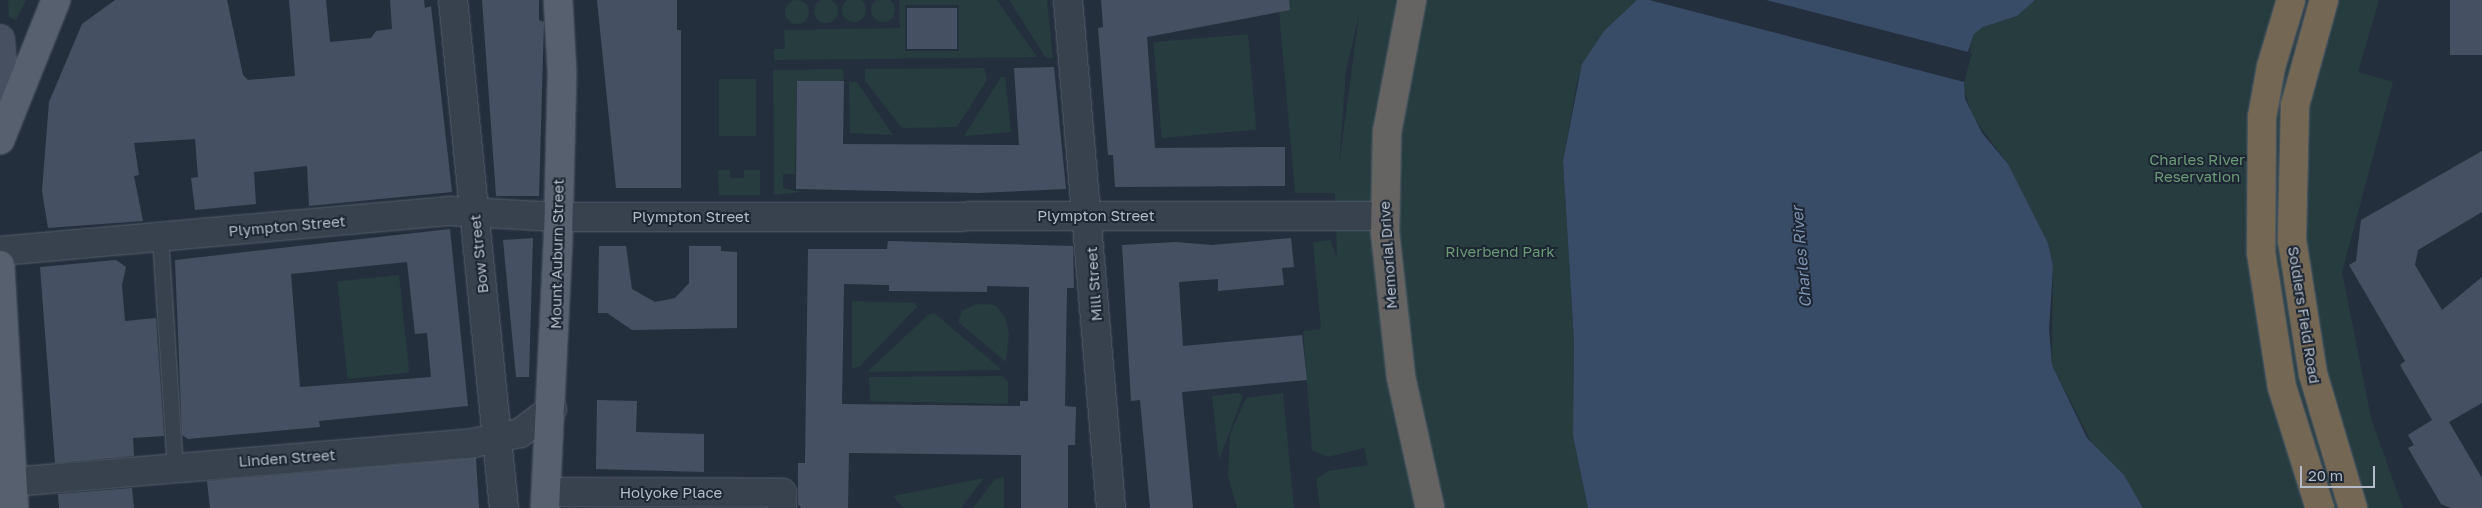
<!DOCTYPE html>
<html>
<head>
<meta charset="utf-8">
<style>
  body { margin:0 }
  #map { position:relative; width:2482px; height:508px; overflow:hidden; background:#242f3e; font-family:"Golos Text",sans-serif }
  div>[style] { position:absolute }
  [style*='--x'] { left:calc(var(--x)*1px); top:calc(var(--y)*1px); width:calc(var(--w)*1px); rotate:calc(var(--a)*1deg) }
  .green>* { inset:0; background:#263c3f; transform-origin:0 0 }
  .round { border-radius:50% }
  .water>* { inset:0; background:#394c67 }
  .pier>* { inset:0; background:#242f3e }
  .building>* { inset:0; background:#455162; transform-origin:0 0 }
  .roads { filter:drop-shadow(0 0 1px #565f6c) drop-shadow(0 0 1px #565f6c) }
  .service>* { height:15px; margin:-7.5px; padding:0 7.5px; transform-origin:7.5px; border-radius:7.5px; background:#38414e }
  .minor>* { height:28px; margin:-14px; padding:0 14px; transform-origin:14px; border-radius:14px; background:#38414e }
  .tertiary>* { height:28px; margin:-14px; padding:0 14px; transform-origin:14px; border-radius:14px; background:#38414e }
  .secondary>* { height:28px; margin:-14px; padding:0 14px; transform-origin:14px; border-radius:14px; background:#465061 }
  .primary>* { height:28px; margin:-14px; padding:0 14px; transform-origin:14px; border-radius:14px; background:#56606e }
  .trunk>* { height:28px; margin:-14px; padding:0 14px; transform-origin:14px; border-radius:14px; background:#656462 }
  .motorway>* { height:28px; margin:-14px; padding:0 14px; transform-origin:14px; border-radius:14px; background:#746855 }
  span { translate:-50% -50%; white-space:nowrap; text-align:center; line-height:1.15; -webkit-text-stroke:4px #1d2633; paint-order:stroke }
  .park-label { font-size:15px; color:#6b9a76 }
  .street-label { font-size:15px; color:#b4bcc9 }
  .water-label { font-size:16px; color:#7c92b1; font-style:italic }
  .scale { position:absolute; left:2300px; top:466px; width:75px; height:22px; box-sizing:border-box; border:2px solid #b4bcc9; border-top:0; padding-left:6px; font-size:15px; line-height:18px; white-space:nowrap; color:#b4bcc9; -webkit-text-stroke:4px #1d2633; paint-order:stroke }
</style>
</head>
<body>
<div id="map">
  <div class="green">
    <div class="round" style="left:871px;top:-2px;width:24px;height:24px"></div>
    <div class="round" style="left:842px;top:-2px;width:24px;height:24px"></div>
    <div class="round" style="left:814px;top:-1px;width:24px;height:24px"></div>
    <div class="round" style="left:785px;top:0;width:24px;height:24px"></div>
    <div style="clip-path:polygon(8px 0,26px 0,16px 20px,9px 18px)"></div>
    <div style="clip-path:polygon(evenodd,899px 0,997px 0,1037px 57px,774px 60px,774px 49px,785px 49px,784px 30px,900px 28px,899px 0,905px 5px,959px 5px,959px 51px,905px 51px,905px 5px)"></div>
    <div style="clip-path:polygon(1009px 0,1047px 0,1053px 58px,1046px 58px)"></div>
    <div style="clip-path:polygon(evenodd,1278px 0,1637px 0,1577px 82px,1563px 161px,1574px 340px,1573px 436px,1588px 508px,1320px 508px,1316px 479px,1329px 471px,1368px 465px,1364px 448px,1328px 457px,1312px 450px,1303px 331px,1321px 329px,1313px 242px,1330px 240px,1337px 258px,1335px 193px,1295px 193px,1278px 0,1359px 15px,1339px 165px,1346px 71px,1359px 15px)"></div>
    <div style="clip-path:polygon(2035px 0,2379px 0,2358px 72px,2393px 82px,2342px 272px,2371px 418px,2403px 508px,2143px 508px,2124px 475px,2096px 451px,2052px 365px,2053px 266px,2048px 243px,2008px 164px,1973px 117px,1962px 83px,1974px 34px,1983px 27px,2017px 16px)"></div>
    <div style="left:1248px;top:34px;width:96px;height:95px;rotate:85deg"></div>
    <div style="clip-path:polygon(984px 68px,987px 80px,957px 127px,902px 128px,865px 81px,865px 69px)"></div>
    <div style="clip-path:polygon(843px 69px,844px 81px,797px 81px,795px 174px,783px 174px,783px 188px,801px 192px,774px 195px,773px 70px)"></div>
    <div style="clip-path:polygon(1001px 77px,1005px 77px,1011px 132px,964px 136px)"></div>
    <div style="left:719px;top:79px;width:37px;height:57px"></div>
    <div style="clip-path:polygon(849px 82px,857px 82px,893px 135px,850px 133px)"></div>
    <div style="clip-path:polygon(718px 170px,730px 170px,731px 178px,744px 178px,744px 170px,760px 170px,760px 195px,719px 195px)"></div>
    <div style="left:399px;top:275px;width:98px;height:62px;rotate:84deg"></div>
    <div style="clip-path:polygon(852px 301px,914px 303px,917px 307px,859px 367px,852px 368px)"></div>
    <div style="clip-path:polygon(976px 304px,995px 305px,1005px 317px,1009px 333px,1006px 362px,958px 322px,962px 311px)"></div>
    <div style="clip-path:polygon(934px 313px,1002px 370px,867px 372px,928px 315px)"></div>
    <div style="clip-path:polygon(1003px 376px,1008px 382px,1008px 404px,870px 401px,869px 377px)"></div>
    <div style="clip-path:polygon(1239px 393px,1243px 396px,1219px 460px,1212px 396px)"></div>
    <div style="clip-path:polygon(1283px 393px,1294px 508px,1237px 508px,1228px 476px,1230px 434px,1246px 398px)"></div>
    <div style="clip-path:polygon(1004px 477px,1004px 508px,973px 508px,995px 479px)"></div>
    <div style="clip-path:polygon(984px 478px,961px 508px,903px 508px,893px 496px)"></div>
  </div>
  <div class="water">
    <div style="clip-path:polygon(1637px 0,2035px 0,2017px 16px,1983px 27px,1974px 34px,1963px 66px,1965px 99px,1982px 133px,2008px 164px,2048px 243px,2053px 266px,2049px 329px,2052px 365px,2087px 438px,2124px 475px,2143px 508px,1588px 508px,1573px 436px,1574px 340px,1563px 161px,1582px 64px,1604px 31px)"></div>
  </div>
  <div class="pier">
    <div style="clip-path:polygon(1649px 0,1766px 0,1972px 53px,1964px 82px)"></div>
  </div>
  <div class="building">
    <div style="clip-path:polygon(115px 0,227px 0,243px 75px,248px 80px,295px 76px,289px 0,326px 0,330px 42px,371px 38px,376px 31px,392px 29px,390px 0,424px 0,425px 8px,431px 6px,452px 192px,309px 206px,307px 166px,254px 172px,256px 204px,195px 210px,191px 178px,198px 177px,195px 139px,134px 143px,139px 175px,134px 176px,143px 221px,48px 228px,42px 191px,49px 102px,82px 24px)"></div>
    <div style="clip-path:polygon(482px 0,539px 0,539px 20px,544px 22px,539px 196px,496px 196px)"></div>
    <div style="clip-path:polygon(597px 0,677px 0,677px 30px,681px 30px,681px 188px,616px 188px)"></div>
    <div style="clip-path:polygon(1101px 0,1289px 0,1290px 10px,1147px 37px,1155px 148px,1285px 147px,1285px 186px,1115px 187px,1113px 155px,1108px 155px,1098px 28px,1103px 27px)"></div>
    <div style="left:2450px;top:0;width:32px;height:55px"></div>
    <div style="left:907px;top:8px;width:50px;height:41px"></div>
    <div style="clip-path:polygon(1054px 67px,1066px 189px,978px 193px,796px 189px,797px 81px,844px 81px,843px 144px,1019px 145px,1014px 68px)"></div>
    <div style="clip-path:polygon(2482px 151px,2482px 212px,2418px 250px,2415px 265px,2442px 310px,2482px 277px,2482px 403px,2449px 422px,2482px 478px,2482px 508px,2451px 508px,2441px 504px,2408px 448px,2414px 445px,2408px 435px,2432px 420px,2400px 365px,2405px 361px,2349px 265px,2356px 261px,2361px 220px)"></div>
    <div style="clip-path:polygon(evenodd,450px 229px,468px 406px,319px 421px,320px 427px,188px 439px,182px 435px,175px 260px,450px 229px,407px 262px,415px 334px,427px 333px,431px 377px,300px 387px,291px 274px,407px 262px)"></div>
    <div style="clip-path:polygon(533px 238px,529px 377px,516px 377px,503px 240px)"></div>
    <div style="clip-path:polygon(1291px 238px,1294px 267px,1282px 268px,1284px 285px,1218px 291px,1218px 279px,1179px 282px,1183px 346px,1302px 335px,1307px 380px,1182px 392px,1193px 508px,1150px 508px,1140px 400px,1131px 401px,1122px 245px,1176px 242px,1212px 245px)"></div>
    <div style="clip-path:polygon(evenodd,888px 241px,1073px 246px,1074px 288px,1067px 288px,1065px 406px,1076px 407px,1075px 445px,1068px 445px,1068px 508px,1021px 508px,1021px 455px,849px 453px,848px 508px,801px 508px,798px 504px,798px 463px,805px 463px,808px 249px,887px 249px,888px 241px,844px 284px,889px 285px,889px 291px,987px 292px,987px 286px,1029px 287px,1028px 401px,1020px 401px,1020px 406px,842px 404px,844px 284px)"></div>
    <div style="clip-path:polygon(599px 246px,626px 246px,632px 289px,655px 302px,675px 298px,689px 283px,689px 246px,721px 246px,721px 251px,737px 252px,737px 328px,632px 330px,607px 313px,598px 313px)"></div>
    <div style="clip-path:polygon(116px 260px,126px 267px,122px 285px,125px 321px,156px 318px,164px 436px,133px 438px,134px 456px,55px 463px,40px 267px)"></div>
    <div style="clip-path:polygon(597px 400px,637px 401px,636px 432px,704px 434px,704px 472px,596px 469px)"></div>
    <div style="clip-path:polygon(476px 458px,479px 508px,210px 508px,207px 481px)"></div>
    <div style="clip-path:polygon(132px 488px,134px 508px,59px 508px,58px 494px)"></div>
  </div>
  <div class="roads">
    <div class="service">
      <div style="--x:160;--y:237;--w:230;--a:86.3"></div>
    </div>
    <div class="minor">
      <div style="--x:453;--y:0;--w:511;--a:84.27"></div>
      <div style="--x:1068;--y:0;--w:510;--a:85.16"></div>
      <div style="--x:12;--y:482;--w:463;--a:-4.8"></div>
      <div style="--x:473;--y:443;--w:48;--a:-12"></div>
      <div style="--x:520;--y:433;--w:40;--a:-37"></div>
      <div style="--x:546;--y:492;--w:236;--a:0.2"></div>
      <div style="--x:782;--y:493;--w:15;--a:90"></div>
    </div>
    <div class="tertiary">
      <div style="--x:0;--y:251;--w:452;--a:-5.1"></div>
      <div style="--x:450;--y:211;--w:108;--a:3.2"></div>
      <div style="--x:558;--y:217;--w:827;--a:-0.07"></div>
    </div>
    <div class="secondary">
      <div style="--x:0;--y:39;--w:82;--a:85.8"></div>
    </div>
    <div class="primary">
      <div style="--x:0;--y:140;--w:151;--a:-68.2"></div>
      <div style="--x:0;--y:265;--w:243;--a:86.7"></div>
      <div style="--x:545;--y:508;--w:268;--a:-87.2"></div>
      <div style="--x:558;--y:240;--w:169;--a:-88.6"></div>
      <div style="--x:562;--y:71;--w:71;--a:-93.2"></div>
    </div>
    <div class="trunk">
      <div style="--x:1412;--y:0;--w:134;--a:100.7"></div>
      <div style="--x:1387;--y:132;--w:100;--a:91.1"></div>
      <div style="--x:1385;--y:232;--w:146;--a:83.7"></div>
      <div style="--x:1401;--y:377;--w:134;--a:77.5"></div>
    </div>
    <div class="motorway">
      <div style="--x:2291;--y:0;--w:70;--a:106.6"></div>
      <div style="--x:2271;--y:67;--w:51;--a:100.2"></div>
      <div style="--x:2262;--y:117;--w:135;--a:90.4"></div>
      <div style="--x:2261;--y:252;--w:137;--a:81.2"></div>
      <div style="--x:2282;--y:387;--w:127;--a:72.6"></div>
      <div style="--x:2324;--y:0;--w:109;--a:105.4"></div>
      <div style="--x:2295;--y:105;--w:135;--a:91.3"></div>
      <div style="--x:2292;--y:240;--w:136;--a:81.1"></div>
      <div style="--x:2313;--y:374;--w:140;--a:73.4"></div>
    </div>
  </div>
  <div class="park-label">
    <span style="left:2197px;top:168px">Charles River<br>Reservation</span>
    <span style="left:1500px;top:252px">Riverbend Park</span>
  </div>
  <div class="street-label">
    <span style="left:1096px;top:216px">Plympton Street</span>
    <span style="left:691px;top:217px">Plympton Street</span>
    <span style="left:287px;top:226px;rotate:-5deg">Plympton Street</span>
    <span style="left:479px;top:254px;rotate:-96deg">Bow Street</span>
    <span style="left:557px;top:254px;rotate:-89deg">Mount Auburn Street</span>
    <span style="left:1388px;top:255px;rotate:-94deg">Memorial Drive</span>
    <span style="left:1094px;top:284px;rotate:-94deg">Mill Street</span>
    <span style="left:2304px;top:315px;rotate:81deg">Soldiers Field Road</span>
    <span style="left:287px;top:458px;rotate:-4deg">Linden Street</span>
    <span style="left:671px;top:493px">Holyoke Place</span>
  </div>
  <div class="water-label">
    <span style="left:1801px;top:257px;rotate:-95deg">Charles River</span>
  </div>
  <div class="scale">20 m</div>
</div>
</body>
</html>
